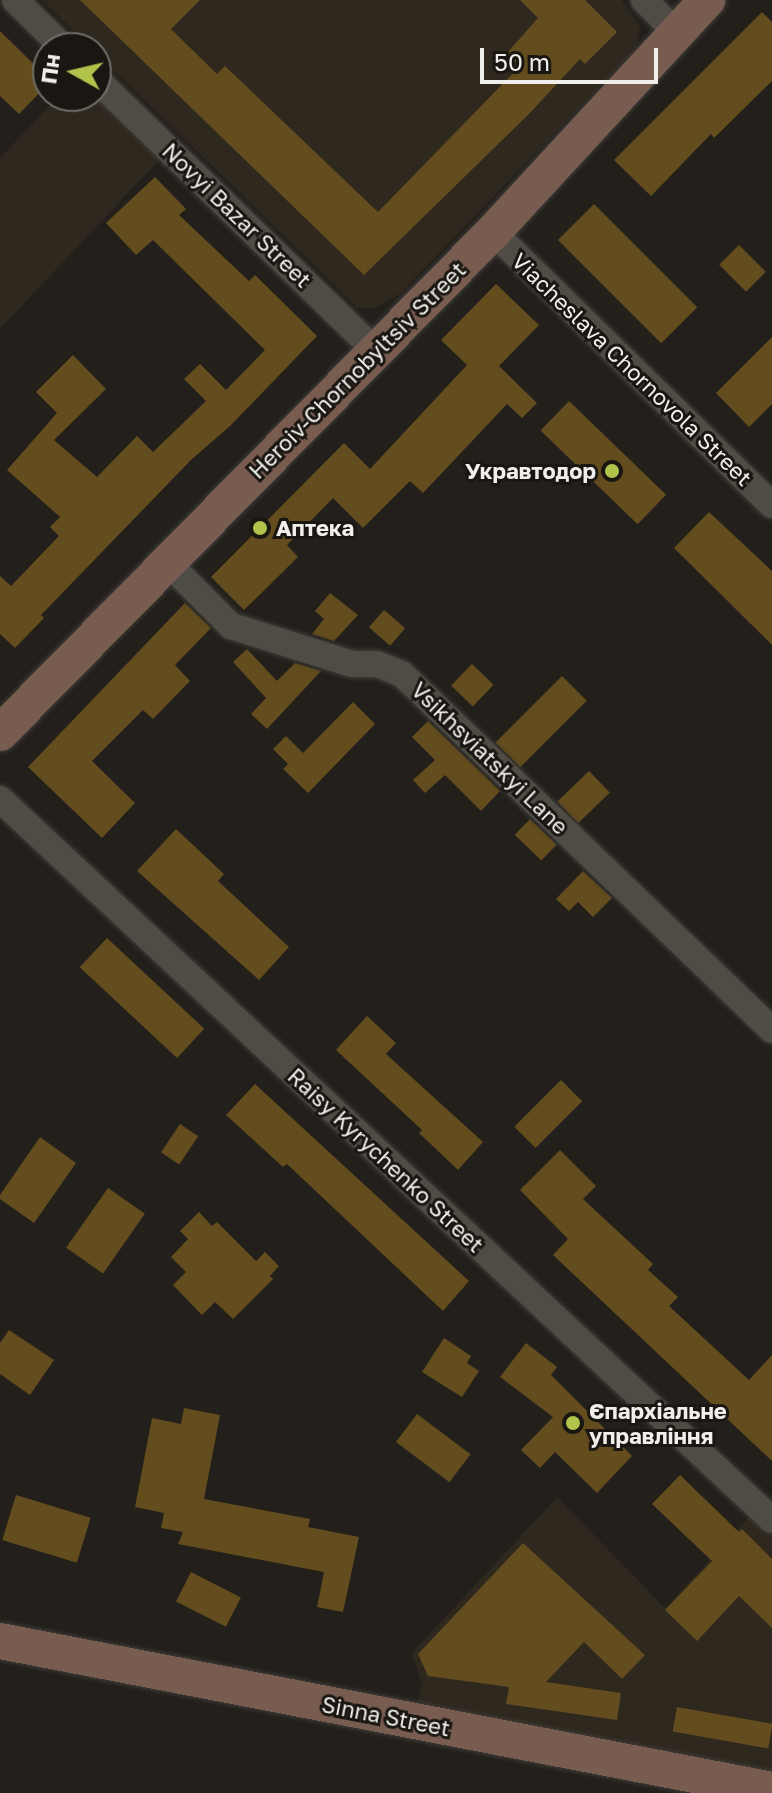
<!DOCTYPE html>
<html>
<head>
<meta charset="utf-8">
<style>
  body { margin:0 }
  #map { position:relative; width:772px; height:1793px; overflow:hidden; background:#23201b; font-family:"Golos Text",sans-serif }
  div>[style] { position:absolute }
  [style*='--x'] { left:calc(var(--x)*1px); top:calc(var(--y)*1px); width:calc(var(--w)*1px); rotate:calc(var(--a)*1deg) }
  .built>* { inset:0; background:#2e281e }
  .building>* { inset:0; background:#634c1d; transform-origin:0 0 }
  .roads { filter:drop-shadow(0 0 2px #3e3c38) drop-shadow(0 0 2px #3e3c38) }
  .street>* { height:26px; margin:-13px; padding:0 13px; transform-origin:13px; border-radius:13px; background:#4f4c46 }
  .secondary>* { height:36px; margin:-18px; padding:0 18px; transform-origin:18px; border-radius:18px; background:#785c50 }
  .dots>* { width:22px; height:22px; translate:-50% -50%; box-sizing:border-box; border:4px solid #1a1712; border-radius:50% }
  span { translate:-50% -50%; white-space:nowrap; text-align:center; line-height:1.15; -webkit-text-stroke:6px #1a1712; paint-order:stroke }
  .street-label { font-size:22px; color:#f1efeb }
  .poi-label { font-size:22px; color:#f1efeb; font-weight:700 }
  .right { translate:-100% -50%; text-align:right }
  .left { translate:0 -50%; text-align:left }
  .north { position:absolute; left:32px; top:32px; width:80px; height:80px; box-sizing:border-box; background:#1a1712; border:2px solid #706d69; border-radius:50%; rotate:278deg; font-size:22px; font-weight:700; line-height:32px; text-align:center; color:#f1efeb }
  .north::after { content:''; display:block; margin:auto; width:28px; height:36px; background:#b2c34c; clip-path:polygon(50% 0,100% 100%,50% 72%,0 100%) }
  .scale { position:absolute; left:480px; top:48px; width:178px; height:36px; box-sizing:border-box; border:4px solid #f1efeb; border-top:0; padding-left:10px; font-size:24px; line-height:28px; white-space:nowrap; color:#f1efeb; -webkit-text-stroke:6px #1a1712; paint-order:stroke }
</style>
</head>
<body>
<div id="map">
  <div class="built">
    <div style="clip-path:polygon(42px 0,622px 0,640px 27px,636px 49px,400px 294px,373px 309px,357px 307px,96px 53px,96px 48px,91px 48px)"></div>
    <div style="clip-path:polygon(59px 96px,96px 96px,161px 158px,0 329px,0 158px)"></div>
    <div style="clip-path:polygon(557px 1497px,665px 1608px,751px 1515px,772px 1535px,772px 1773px,417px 1703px,422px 1685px,412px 1653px)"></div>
  </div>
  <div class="building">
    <div style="clip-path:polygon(80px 0,200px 0,171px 29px,217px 74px,225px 66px,378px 212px,520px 66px,506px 54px,538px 18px,520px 0,585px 0,617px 32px,585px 64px,580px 59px,529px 114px,364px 275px)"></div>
    <div style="clip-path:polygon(762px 12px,772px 22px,772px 81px,714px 138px,711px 134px,651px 196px,614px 160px)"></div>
    <div style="clip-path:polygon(0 31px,48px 78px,48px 84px,19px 114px,0 96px)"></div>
    <div style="clip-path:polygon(155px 177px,186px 209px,179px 215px,249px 281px,255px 275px,317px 336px,231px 425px,191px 460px,41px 615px,44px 618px,15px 648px,0 634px,0 576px,11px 586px,59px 536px,50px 527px,60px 517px,7px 470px,57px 413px,36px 392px,73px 355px,106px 389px,54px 440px,97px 477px,137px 436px,153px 452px,206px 401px,184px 379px,200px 364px,226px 390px,265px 350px,153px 240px,136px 255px,106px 223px)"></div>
    <div style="left:594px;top:204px;width:146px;height:51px;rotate:45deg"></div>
    <div style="left:739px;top:245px;width:38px;height:28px;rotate:45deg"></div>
    <div style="clip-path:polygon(496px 284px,539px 325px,499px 366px,537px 403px,522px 418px,507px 404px,423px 493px,410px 481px,363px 528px,333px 498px,287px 545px,298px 557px,244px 610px,211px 577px,344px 443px,370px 469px,467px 365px,441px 340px)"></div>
    <div style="clip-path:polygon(772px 337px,772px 404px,749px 427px,716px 393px)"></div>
    <div style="left:569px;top:401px;width:135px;height:41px;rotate:44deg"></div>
    <div style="clip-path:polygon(709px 512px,772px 571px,772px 645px,674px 548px)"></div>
    <div style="clip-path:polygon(330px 593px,358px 615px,334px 641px,312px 634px,324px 619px,315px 611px)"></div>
    <div style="clip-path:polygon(185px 603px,211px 628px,175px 665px,190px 681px,153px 719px,143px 710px,92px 761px,135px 803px,102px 838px,28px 767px)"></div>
    <div style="left:384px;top:610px;width:28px;height:23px;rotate:41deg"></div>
    <div style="clip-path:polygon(247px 649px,277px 681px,295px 663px,321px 671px,267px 729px,251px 714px,266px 698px,233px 662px)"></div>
    <div style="left:472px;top:664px;width:30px;height:30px;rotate:44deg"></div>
    <div style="left:562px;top:676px;width:35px;height:94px;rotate:45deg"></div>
    <div style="clip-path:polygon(353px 702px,375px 724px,308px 793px,283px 769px,288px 764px,273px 749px,286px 736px,303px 753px)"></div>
    <div style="clip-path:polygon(428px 721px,500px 791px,481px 811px,445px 775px,425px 793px,413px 780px,435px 760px,412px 737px)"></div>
    <div style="left:589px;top:771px;width:30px;height:44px;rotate:46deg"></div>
    <div style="left:530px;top:819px;width:37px;height:22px;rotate:44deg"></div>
    <div style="clip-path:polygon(176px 829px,224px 874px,218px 881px,289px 947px,259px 980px,137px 871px)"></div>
    <div style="clip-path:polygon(583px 871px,612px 898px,593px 917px,578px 902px,569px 911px,556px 899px)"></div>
    <div style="left:107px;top:938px;width:133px;height:40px;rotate:43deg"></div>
    <div style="clip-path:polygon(367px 1016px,396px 1043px,386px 1054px,483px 1142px,458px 1170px,419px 1133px,422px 1130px,336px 1050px)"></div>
    <div style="left:561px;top:1080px;width:30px;height:66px;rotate:45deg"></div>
    <div style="clip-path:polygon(255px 1084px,469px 1281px,443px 1311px,287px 1164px,283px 1167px,226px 1115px)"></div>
    <div style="left:180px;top:1124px;width:22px;height:34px;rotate:34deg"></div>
    <div style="clip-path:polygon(40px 1137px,76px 1163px,34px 1223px,0 1199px,0 1195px)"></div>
    <div style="clip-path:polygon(560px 1150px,596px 1186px,583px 1199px,653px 1264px,648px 1270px,678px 1297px,669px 1306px,749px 1380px,772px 1355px,772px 1461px,553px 1255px,568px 1239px,520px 1190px)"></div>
    <div style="left:108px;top:1188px;width:45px;height:73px;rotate:35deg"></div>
    <div style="clip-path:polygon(199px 1212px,212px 1226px,217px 1222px,256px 1261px,265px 1252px,279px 1266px,270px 1276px,273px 1279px,233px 1319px,215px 1302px,202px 1315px,173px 1285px,186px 1272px,171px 1257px,188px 1239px,180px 1231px)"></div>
    <div style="clip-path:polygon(9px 1330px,54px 1360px,30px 1395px,0 1374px,0 1343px)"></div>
    <div style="clip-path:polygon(444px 1338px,471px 1356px,467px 1363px,479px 1371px,462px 1397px,422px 1372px)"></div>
    <div style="clip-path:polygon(526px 1343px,557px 1367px,551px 1375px,632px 1456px,597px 1493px,555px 1452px,540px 1468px,521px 1450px,553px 1417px,500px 1377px)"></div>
    <div style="clip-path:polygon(184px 1408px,220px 1415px,204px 1499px,310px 1519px,308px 1527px,359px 1537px,343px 1612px,317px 1607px,324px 1572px,178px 1544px,183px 1532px,161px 1528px,164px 1513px,135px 1507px,152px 1418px,181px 1424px)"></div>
    <div style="left:417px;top:1414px;width:67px;height:35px;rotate:37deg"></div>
    <div style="clip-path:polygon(680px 1475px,739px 1532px,742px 1529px,772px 1559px,772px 1628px,739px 1596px,697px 1641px,665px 1610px,712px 1561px,652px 1504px)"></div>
    <div style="left:16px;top:1495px;width:78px;height:47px;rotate:17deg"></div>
    <div style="clip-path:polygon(523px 1543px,645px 1655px,622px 1679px,584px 1642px,546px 1682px,621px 1693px,617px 1720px,506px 1704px,509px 1687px,428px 1676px,418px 1654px)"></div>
    <div style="left:191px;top:1572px;width:56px;height:33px;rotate:27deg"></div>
    <div style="left:677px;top:1707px;width:97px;height:25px;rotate:10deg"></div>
  </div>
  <div class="roads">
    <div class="street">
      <div style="--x:15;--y:0;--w:69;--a:44.4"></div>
      <div style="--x:644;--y:0;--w:45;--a:45"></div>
      <div style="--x:96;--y:79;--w:392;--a:44.2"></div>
      <div style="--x:493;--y:232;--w:390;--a:44.4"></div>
      <div style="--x:167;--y:562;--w:91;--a:45"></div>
      <div style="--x:231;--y:626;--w:127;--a:17.4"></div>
      <div style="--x:352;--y:664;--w:25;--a:0"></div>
      <div style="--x:377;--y:664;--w:27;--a:22"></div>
      <div style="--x:402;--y:674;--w:513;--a:43.9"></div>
      <div style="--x:0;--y:799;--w:1056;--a:43.04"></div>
    </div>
    <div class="secondary">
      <div style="--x:0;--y:733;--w:703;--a:-45.46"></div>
      <div style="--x:493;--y:232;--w:316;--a:-47.3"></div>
      <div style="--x:0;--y:1641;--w:786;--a:10.92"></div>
    </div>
  </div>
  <div class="dots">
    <div style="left:612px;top:471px;background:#b2c34c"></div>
    <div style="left:260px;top:528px;background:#b2c34c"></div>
    <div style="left:573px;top:1423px;background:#b2c34c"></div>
  </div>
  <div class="street-label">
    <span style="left:237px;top:215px;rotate:44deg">Novyi Bazar Street</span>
    <span style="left:632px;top:369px;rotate:44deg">Viacheslava Chornovola Street</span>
    <span style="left:357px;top:370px;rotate:-45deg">Heroiv-Chornobyltsiv Street</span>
    <span style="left:490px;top:758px;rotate:44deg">Vsikhsviatskyi Lane</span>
    <span style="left:386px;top:1160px;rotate:43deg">Raisy Kyrychenko Street</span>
    <span style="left:386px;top:1716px;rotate:11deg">Sinna Street</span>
  </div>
  <div class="poi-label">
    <span class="right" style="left:596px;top:471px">Укравтодор</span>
    <span class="left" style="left:276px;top:528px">Аптека</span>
    <span class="left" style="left:589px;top:1423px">Єпархіальне<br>управління</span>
  </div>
  <div class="north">Пн</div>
  <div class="scale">50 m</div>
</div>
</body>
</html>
